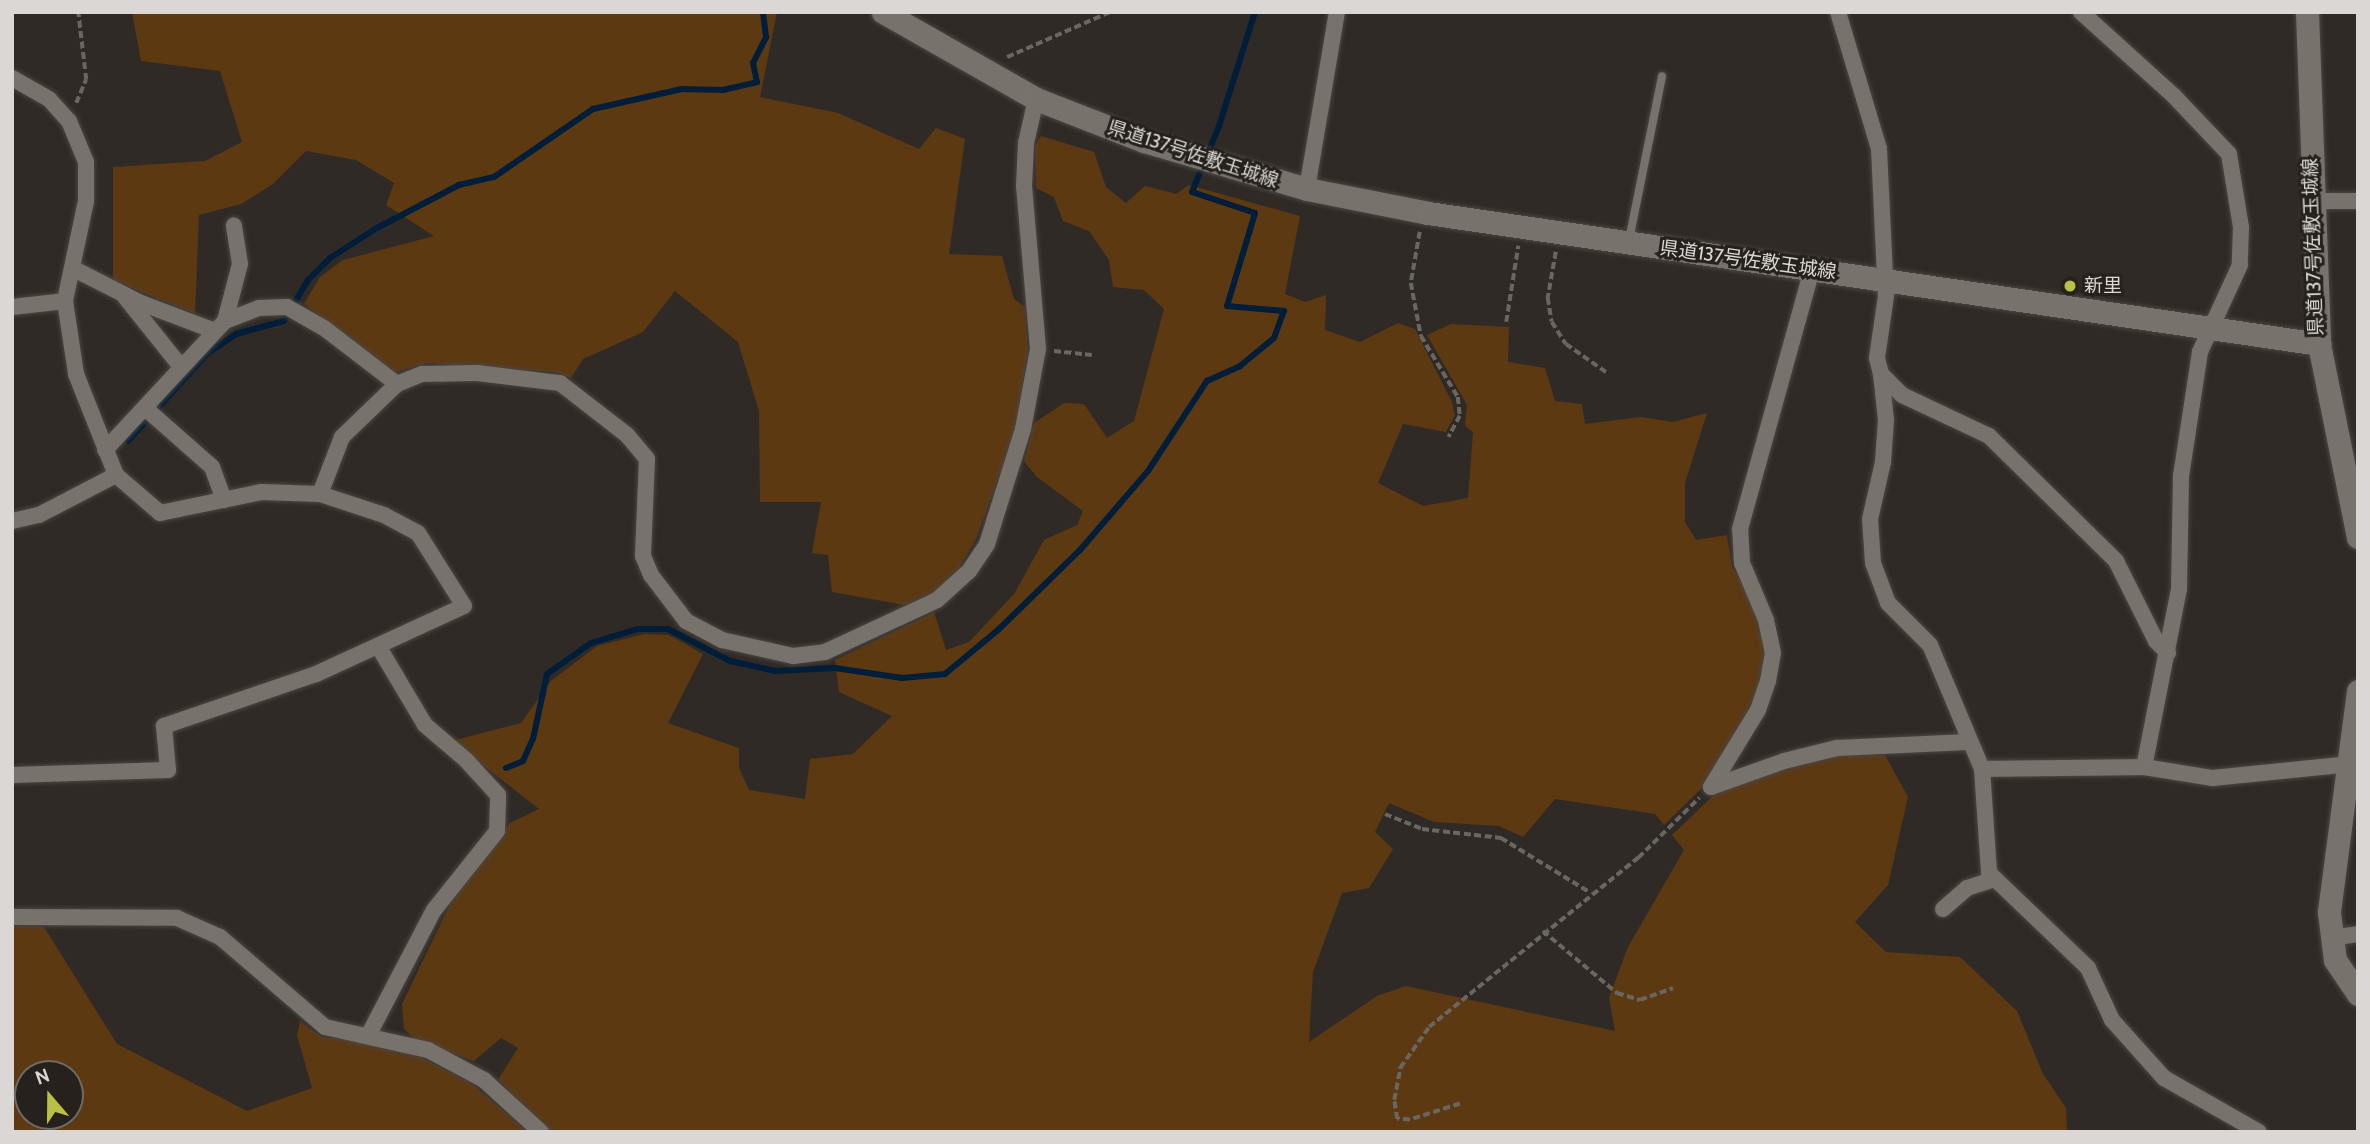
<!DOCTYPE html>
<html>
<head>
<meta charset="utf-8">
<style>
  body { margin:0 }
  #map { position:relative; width:2370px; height:1144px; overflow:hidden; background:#302a26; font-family:Cabin,"Noto Sans JP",sans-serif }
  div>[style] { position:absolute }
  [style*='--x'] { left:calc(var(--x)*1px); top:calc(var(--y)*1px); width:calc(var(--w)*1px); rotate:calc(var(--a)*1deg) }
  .green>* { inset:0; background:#5d3912 }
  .stream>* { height:6px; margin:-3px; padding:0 3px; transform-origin:3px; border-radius:3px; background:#001e39 }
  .path>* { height:3.5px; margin-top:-1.75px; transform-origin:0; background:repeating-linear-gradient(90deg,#6a6662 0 7px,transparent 0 10.5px) }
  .roads { filter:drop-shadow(0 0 2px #4a4642) drop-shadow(0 0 2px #4a4642) }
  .lane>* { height:8px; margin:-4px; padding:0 4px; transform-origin:4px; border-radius:4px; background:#78726d }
  .street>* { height:16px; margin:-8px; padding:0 8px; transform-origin:8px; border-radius:8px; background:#78726d }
  .secondary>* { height:23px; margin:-11.5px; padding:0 11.5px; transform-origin:11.5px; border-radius:11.5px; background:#78726d }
  .dots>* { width:19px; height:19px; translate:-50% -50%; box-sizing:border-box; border:4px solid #26211c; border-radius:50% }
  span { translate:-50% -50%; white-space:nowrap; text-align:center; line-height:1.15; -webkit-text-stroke:6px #26211c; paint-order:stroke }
  .street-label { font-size:19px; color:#dad7d4 }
  .poi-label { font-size:19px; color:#dad7d4 }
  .left { translate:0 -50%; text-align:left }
  .frame { position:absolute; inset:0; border:14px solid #dad7d4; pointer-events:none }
  .north { position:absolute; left:14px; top:1060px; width:70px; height:70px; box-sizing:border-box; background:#26211c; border:2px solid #6e6a66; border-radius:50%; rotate:340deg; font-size:19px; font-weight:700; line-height:28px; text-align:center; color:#dad7d4 }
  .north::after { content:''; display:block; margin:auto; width:24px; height:32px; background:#bac045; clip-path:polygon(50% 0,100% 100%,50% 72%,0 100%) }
</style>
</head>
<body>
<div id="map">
  <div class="green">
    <div style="clip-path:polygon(132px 12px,777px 12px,760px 97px,838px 113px,919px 149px,936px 128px,965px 139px,949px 254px,1002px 256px,1014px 299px,1025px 307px,1028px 351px,1015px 432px,976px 539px,959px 568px,931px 595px,905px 605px,832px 592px,828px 555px,812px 553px,821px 502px,760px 502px,759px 411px,738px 342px,675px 291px,643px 332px,583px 359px,571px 378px,555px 372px,427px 363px,396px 372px,304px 304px,320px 277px,343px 260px,434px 236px,386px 205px,394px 183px,356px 160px,306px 151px,273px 184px,241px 204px,199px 215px,195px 314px,113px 280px,113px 167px,205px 161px,242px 142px,220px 71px,141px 61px)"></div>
    <div style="clip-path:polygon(1041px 136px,1094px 152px,1106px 187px,1126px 203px,1145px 186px,1176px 194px,1189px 185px,1300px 216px,1285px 294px,1305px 302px,1326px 295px,1325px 330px,1360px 342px,1398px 323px,1415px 329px,1452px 402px,1455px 415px,1446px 432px,1403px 424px,1378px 483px,1423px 506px,1468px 498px,1473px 432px,1465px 426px,1467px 405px,1427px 335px,1451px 324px,1509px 327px,1508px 362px,1545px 368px,1555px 401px,1582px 404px,1585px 424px,1641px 417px,1673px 422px,1707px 413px,1685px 483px,1685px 522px,1696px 540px,1727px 535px,1732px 567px,1751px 597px,1766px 649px,1752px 714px,1706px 784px,1664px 825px,1655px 814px,1555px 799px,1523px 837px,1499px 826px,1434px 822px,1389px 803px,1375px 832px,1393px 849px,1369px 888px,1342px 893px,1313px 972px,1309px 1042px,1377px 996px,1406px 986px,1615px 1031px,1609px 998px,1628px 947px,1684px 850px,1672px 835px,1716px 793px,1796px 764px,1848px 753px,1885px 755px,1908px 797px,1888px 885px,1855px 922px,1886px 952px,1960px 957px,2017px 1011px,2043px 1074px,2066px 1108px,2067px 1132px,551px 1132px,498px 1080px,518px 1048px,501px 1038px,474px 1061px,417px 1041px,404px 1029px,402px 1004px,450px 904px,510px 823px,539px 809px,452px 741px,521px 723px,551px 681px,597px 646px,644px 634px,669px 635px,703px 654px,668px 723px,739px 748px,739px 768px,749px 790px,805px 799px,810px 759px,853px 754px,892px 716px,839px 692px,835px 660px,934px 612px,946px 650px,969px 642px,1014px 594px,1044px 540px,1077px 525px,1083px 511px,1037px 477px,1024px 461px,1034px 423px,1064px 403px,1084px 404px,1107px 438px,1134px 421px,1164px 309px,1144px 290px,1113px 287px,1109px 260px,1089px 231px,1063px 221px,1054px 197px,1036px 188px,1035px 146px)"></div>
    <div style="clip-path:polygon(evenodd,12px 926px,44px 927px,117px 1044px,247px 1111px,312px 1088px,297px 1035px,300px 1021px,322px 1037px,364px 1041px,420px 1057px,471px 1083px,528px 1132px,12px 1132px,12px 926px,28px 1074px,70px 1074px,70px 1116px,28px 1116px,28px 1074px)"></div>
  </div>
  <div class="stream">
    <div style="--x:128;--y:441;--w:119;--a:-47.7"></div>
    <div style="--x:208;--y:353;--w:34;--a:-34"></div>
    <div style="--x:236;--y:334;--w:50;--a:-15.2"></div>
    <div style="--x:284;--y:321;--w:48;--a:-59.7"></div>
    <div style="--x:308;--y:280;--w:31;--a:-45"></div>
    <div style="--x:330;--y:258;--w:56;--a:-32.6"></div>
    <div style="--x:377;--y:228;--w:93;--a:-27.7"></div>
    <div style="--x:459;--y:185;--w:36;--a:-13"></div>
    <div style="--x:494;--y:177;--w:120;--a:-34.5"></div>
    <div style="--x:593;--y:109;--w:91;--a:-12.7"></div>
    <div style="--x:682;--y:89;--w:41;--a:1.4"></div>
    <div style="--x:723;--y:90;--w:35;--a:-13"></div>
    <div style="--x:757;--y:82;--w:19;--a:-102"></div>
    <div style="--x:753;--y:63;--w:29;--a:-63"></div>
    <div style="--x:766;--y:37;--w:25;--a:-97"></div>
    <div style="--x:506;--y:768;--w:18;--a:-22"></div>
    <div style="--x:523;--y:761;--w:24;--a:-66"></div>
    <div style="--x:533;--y:739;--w:66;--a:-77.8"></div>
    <div style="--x:547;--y:674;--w:54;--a:-35.2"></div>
    <div style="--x:591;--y:643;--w:48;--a:-16.9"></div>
    <div style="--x:637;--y:629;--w:31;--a:0"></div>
    <div style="--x:668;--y:629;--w:70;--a:27.3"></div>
    <div style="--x:730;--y:661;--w:46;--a:12.5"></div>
    <div style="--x:775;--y:671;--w:60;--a:-2.9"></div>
    <div style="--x:835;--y:668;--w:68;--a:8.5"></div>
    <div style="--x:902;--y:678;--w:43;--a:-5.3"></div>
    <div style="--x:945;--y:674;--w:69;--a:-39.7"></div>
    <div style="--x:998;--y:630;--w:115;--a:-44.3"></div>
    <div style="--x:1080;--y:550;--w:104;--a:-49.3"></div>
    <div style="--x:1148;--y:471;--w:108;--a:-56.8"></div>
    <div style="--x:1207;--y:381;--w:36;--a:-24"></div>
    <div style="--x:1240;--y:366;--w:44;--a:-39.5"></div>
    <div style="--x:1274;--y:338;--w:29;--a:-70"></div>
    <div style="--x:1284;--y:311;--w:57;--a:-175"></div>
    <div style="--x:1227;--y:306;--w:97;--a:-73.2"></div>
    <div style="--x:1255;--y:213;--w:66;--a:-161.6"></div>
    <div style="--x:1192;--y:192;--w:71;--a:-67.8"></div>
    <div style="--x:1219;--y:126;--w:120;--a:-72.5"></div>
  </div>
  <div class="path">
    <div style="--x:1007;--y:57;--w:112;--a:-23.6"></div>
    <div style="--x:76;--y:103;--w:25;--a:-67"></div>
    <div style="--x:86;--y:80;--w:68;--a:-96.7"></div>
    <div style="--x:1420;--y:232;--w:52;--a:100"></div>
    <div style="--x:1411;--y:283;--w:54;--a:79.3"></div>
    <div style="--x:1421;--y:336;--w:71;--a:58.8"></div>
    <div style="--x:1458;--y:397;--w:19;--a:84"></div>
    <div style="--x:1460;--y:416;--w:24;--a:118"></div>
    <div style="--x:1556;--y:252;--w:47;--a:99.9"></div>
    <div style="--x:1548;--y:298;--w:24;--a:81"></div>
    <div style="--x:1552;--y:322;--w:26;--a:58"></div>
    <div style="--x:1566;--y:344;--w:49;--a:35"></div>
    <div style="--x:1506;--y:322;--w:77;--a:-81"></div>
    <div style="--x:1054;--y:351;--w:38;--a:6"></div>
    <div style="--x:1385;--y:814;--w:40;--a:22"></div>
    <div style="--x:1422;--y:829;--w:80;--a:6.5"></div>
    <div style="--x:1501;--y:838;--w:105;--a:31.4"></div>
    <div style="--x:1543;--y:931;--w:97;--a:40"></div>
    <div style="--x:1617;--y:993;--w:24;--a:17"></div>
    <div style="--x:1640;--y:1000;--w:35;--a:-20"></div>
    <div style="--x:1460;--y:1104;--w:52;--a:162.3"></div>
    <div style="--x:1410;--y:1120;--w:13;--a:-176"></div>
    <div style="--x:1397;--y:1119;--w:19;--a:-99"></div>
    <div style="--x:1394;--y:1100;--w:33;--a:-79"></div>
    <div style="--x:1400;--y:1068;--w:50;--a:-54.7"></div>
    <div style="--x:1429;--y:1027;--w:269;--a:-39"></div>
    <div style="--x:1638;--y:858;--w:86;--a:-44.5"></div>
  </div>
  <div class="roads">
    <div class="lane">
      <div style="--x:1629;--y:240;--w:167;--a:-78.6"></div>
    </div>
    <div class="street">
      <div style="--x:1838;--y:12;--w:143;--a:73.3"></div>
      <div style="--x:1879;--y:149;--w:147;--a:87.3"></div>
      <div style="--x:1886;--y:296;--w:63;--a:98.3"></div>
      <div style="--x:1877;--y:358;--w:16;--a:76"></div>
      <div style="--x:1881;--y:374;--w:30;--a:45"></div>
      <div style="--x:1902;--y:395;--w:96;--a:25.2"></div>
      <div style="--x:1989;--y:436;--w:178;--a:44.5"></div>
      <div style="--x:2116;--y:561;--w:89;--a:63.4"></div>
      <div style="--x:2156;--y:641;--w:17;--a:45"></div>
      <div style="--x:2081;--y:12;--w:124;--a:42.1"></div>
      <div style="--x:2173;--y:95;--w:81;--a:46.5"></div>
      <div style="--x:2229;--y:154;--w:74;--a:80.7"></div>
      <div style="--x:2241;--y:227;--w:38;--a:92"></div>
      <div style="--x:2240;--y:265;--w:96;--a:114.7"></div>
      <div style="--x:2200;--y:352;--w:125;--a:98.7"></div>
      <div style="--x:2181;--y:476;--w:113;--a:91"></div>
      <div style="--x:2179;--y:589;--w:181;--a:101.1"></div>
      <div style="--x:2144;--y:767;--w:70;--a:9.1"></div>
      <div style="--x:2213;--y:778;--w:138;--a:-5.8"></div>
      <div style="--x:12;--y:78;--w:43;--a:29.6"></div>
      <div style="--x:49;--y:99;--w:30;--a:48"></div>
      <div style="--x:69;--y:121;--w:44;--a:67.5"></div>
      <div style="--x:86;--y:162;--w:39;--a:90"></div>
      <div style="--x:86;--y:201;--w:102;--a:101.9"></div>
      <div style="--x:65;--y:301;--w:53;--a:173.5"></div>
      <div style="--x:1307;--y:189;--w:180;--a:-80.4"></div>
      <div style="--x:2312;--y:201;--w:46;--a:0"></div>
      <div style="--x:72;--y:268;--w:77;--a:26.9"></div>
      <div style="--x:141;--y:303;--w:79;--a:20.7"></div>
      <div style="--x:125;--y:297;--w:90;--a:51.3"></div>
      <div style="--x:65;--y:301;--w:74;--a:81.4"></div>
      <div style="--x:76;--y:374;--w:109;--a:68.4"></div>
      <div style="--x:225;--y:321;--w:59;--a:-75.3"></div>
      <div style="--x:240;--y:264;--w:39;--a:-99"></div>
      <div style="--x:1881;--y:374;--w:46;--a:83.8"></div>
      <div style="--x:1886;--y:420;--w:42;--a:94.1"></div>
      <div style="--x:1883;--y:462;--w:58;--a:102.8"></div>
      <div style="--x:1870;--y:519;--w:44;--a:86.1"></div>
      <div style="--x:1873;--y:563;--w:43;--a:69.4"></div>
      <div style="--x:1888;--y:603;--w:59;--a:45"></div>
      <div style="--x:1930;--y:645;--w:134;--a:67.2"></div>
      <div style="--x:1982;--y:769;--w:104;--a:86.1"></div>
      <div style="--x:1989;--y:873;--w:137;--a:43.8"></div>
      <div style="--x:2088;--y:968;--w:57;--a:65.2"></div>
      <div style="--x:2112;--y:1020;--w:78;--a:48.1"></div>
      <div style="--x:2164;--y:1078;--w:109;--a:29.6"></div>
      <div style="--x:145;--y:408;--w:89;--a:41.4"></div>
      <div style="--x:212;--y:467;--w:35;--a:70"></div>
      <div style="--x:105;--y:450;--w:176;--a:-47.1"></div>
      <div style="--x:225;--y:321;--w:36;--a:-21"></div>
      <div style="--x:259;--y:308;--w:28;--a:-2"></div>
      <div style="--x:287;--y:307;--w:43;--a:29.6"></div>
      <div style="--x:324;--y:328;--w:92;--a:37.5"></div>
      <div style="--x:320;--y:494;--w:61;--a:-68.9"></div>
      <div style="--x:342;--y:437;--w:76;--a:-43.9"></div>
      <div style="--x:397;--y:384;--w:27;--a:-22"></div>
      <div style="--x:422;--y:374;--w:55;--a:-1"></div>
      <div style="--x:477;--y:373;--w:84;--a:6.9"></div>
      <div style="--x:560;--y:383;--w:85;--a:37.8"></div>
      <div style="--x:627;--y:435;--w:31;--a:50"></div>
      <div style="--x:647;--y:459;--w:97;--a:92.4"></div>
      <div style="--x:643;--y:556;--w:21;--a:67"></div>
      <div style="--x:651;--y:575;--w:58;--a:52.7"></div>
      <div style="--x:686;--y:621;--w:41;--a:27.8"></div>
      <div style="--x:722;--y:640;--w:73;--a:12.7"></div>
      <div style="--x:793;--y:656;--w:32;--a:-7"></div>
      <div style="--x:825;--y:652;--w:123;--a:-24.9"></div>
      <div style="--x:937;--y:600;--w:43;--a:-42.2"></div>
      <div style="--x:969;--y:571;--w:32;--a:-56"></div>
      <div style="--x:987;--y:544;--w:121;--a:-72.6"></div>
      <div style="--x:1023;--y:429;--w:81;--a:-79.4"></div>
      <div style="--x:1038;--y:349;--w:164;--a:-94.9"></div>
      <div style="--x:1024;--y:186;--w:43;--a:-87.3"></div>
      <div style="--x:1026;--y:143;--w:45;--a:-77.2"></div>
      <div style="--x:12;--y:521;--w:28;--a:-13"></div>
      <div style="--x:39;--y:515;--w:87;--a:-27.5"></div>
      <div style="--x:116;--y:475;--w:58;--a:40.8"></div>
      <div style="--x:160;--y:513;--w:103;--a:-11.7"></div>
      <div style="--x:261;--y:492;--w:59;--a:1.9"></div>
      <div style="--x:320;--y:494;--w:67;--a:18.2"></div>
      <div style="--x:384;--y:515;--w:38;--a:28"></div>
      <div style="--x:418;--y:533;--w:86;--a:57.8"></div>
      <div style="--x:464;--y:606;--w:163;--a:155.3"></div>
      <div style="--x:316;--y:674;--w:161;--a:161.1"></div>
      <div style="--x:164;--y:726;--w:44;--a:84.8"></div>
      <div style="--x:168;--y:770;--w:156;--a:178.2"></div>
      <div style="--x:1982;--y:769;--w:162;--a:-0.7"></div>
      <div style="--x:1711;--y:787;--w:90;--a:-58.6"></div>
      <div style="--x:1758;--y:710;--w:31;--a:-71"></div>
      <div style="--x:1768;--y:681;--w:28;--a:-80"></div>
      <div style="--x:1773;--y:653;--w:34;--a:-102"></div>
      <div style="--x:1766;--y:620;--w:62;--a:-112.8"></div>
      <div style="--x:1742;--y:563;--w:34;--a:-93"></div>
      <div style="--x:1740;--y:529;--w:270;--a:-74.5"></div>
      <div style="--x:1711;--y:787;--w:77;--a:-19.6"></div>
      <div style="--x:1784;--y:761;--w:55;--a:-13.8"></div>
      <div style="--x:1837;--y:748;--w:131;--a:-2.6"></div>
      <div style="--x:1943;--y:909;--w:32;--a:-41"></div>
      <div style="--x:1967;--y:888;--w:29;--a:-18"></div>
      <div style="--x:12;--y:917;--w:165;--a:0.3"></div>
      <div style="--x:177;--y:918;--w:47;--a:23.8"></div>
      <div style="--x:220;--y:937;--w:138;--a:40.6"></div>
      <div style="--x:325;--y:1027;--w:106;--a:12.6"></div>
      <div style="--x:428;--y:1050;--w:64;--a:28.2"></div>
      <div style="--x:484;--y:1080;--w:77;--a:42.4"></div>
      <div style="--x:2330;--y:938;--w:28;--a:-8"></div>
      <div style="--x:368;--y:1036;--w:142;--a:-62.4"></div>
      <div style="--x:434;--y:910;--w:101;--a:-51.4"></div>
      <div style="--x:497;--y:831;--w:36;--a:-88"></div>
      <div style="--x:498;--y:795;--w:47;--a:-132.4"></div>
      <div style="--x:466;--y:760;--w:54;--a:-139.5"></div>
      <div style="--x:425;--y:725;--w:92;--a:-120.7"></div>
    </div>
    <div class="secondary">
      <div style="--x:883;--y:12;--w:176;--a:29.6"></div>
      <div style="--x:1036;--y:99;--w:116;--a:21.3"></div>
      <div style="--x:1144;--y:141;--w:170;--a:16.4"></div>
      <div style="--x:1307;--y:189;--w:123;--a:11.2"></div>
      <div style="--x:1428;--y:213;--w:901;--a:8.36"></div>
      <div style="--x:2307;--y:12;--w:332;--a:87.9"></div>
      <div style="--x:2319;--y:344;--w:197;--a:78.6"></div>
      <div style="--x:2358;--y:691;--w:223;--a:97.5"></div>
      <div style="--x:2329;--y:912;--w:48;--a:82.9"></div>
      <div style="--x:2335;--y:960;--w:41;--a:55.9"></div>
    </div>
  </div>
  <div class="dots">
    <div style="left:2070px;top:286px;background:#bac045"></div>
  </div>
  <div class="street-label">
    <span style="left:1193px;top:154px;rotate:18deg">県道137号佐敷玉城線</span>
    <span style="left:2313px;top:247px;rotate:-92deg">県道137号佐敷玉城線</span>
    <span style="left:1748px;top:260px;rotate:8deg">県道137号佐敷玉城線</span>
  </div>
  <div class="poi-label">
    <span class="left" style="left:2084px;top:286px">新里</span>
  </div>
  <div class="frame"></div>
  <div class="north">N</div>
</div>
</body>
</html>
